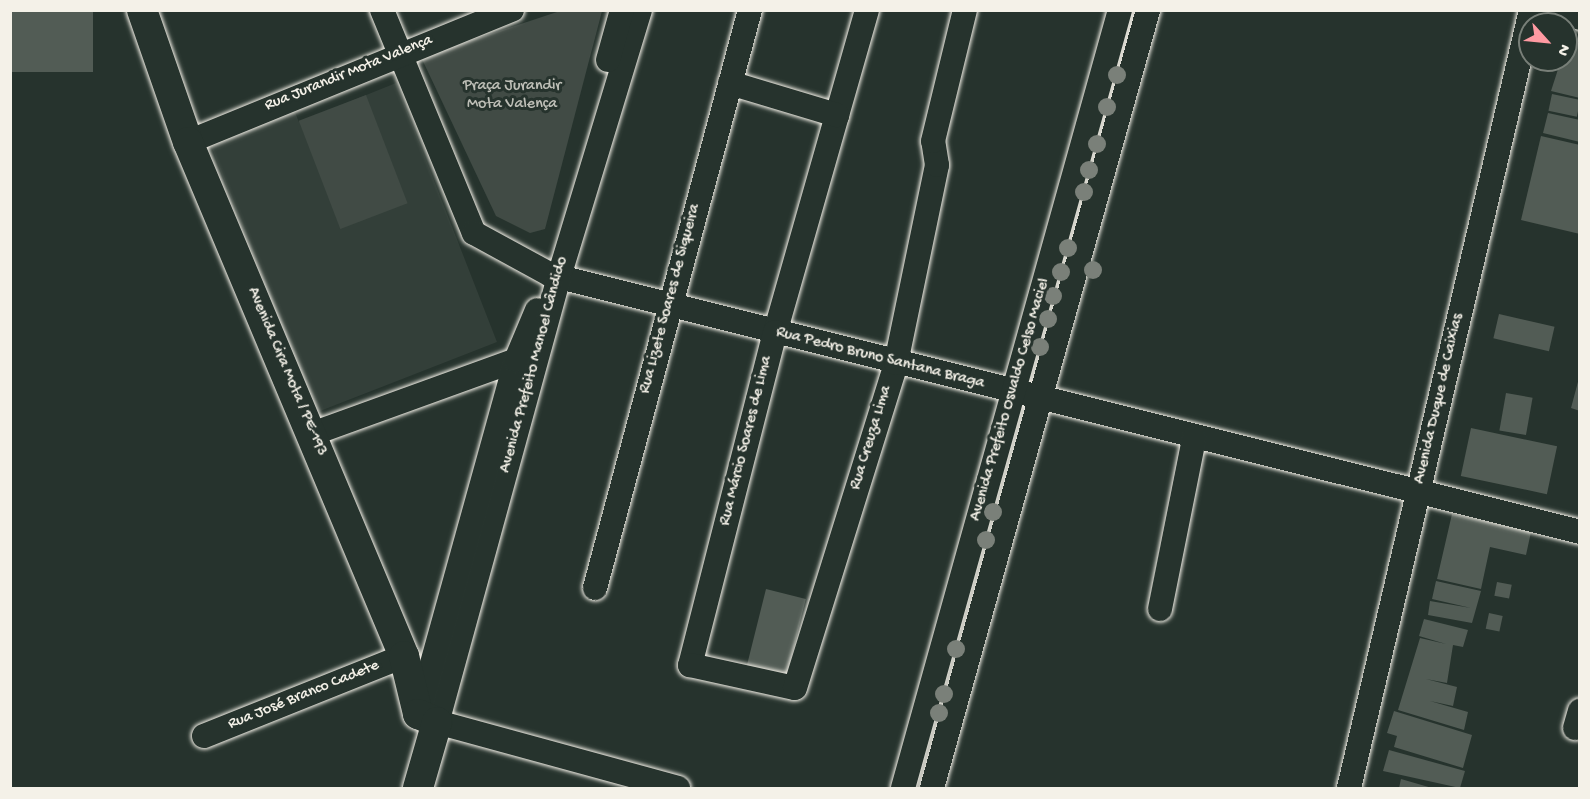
<!DOCTYPE html>
<html>
<head>
<meta charset="utf-8">
<style>
  body { margin:0 }
  #map { position:relative; width:1590px; height:799px; overflow:hidden; background:#26332d; font-family:"Gochi Hand",sans-serif }
  div>[style] { position:absolute }
  [style*='--x'] { left:calc(var(--x)*1px); top:calc(var(--y)*1px); width:calc(var(--w)*1px); rotate:calc(var(--a)*1deg) }
  .built>* { inset:0; background:#333f39 }
  .green>* { inset:0; background:#414b45; transform-origin:0 0 }
  .building>* { inset:0; background:#525c55; transform-origin:0 0 }
  .roads { filter:drop-shadow(0 0 2px #f4f1e8) drop-shadow(0 0 2px #f4f1e8) }
  .minor>* { height:24px; margin:-12px; padding:0 12px; transform-origin:12px; border-radius:12px; background:#26332d }
  .major>* { height:30px; margin:-15px; padding:0 15px; transform-origin:15px; border-radius:15px; background:#26332d }
  .trees>* { width:18px; height:18px; margin:-9px; border-radius:50%; background:#7a8079 }
  span { translate:-50% -50%; white-space:nowrap; text-align:center; line-height:1.15; -webkit-text-stroke:6px #26332d; paint-order:stroke }
  .street-label { font-size:16px; color:#f4f1e8 }
  .park-label { font-size:16px; color:#bebfb7 }
  .frame { position:absolute; inset:0; border:12px solid #f4f1e8; pointer-events:none }
  .north { position:absolute; left:1518px; top:12px; width:60px; height:60px; box-sizing:border-box; background:#26332d; border:2px solid #787f78; border-radius:50%; rotate:117deg; font-size:16px; font-weight:700; line-height:24px; text-align:center; color:#f4f1e8 }
  .north::after { content:''; display:block; margin:auto; width:21px; height:27px; background:#ff9aa2; clip-path:polygon(50% 0,100% 100%,50% 72%,0 100%) }
</style>
</head>
<body>
<div id="map">
  <div class="built">
    <div style="clip-path:polygon(396px 83px,497px 342px,315px 413px,210px 143px,294px 110px,299px 122px)"></div>
  </div>
  <div class="green">
    <div style="clip-path:polygon(560px 11px,602px 11px,545px 229px,530px 233px,496px 216px,421px 57px)"></div>
    <div style="left:366px;top:95px;width:116px;height:72px;rotate:69deg"></div>
  </div>
  <div class="building">
    <div style="left:10px;top:10px;width:83px;height:62px"></div>
    <div style="clip-path:polygon(1566px 36px,1580px 39px,1580px 98px,1551px 91px,1561px 60px,1566px 60px)"></div>
    <div style="left:1552px;top:94px;width:29px;height:17px;rotate:12deg"></div>
    <div style="clip-path:polygon(1548px 113px,1580px 120px,1580px 142px,1543px 133px)"></div>
    <div style="clip-path:polygon(1541px 136px,1580px 145px,1580px 234px,1521px 220px)"></div>
    <div style="left:1499px;top:314px;width:57px;height:25px;rotate:13deg"></div>
    <div style="clip-path:polygon(1579px 378px,1580px 378px,1580px 411px,1571px 408px)"></div>
    <div style="left:1506px;top:393px;width:27px;height:38px;rotate:10deg"></div>
    <div style="left:1471px;top:428px;width:88px;height:49px;rotate:12deg"></div>
    <div style="clip-path:polygon(1452px 514px,1531px 532px,1526px 555px,1490px 547px,1481px 589px,1437px 579px)"></div>
    <div style="clip-path:polygon(1436px 581px,1481px 591px,1472px 623px,1428px 615px,1430px 601px,1471px 608px,1432px 599px)"></div>
    <div style="left:1497px;top:582px;width:15px;height:14px;rotate:11deg"></div>
    <div style="left:766px;top:589px;width:41px;height:81px;rotate:14deg"></div>
    <div style="left:1489px;top:613px;width:14px;height:16px;rotate:12deg"></div>
    <div style="clip-path:polygon(1424px 619px,1468px 630px,1463px 647px,1453px 645px,1447px 683px,1426px 679px,1457px 687px,1453px 706px,1430px 701px,1468px 712px,1464px 730px,1398px 710px,1420px 638px,1446px 644px,1419px 636px)"></div>
    <div style="clip-path:polygon(1394px 711px,1472px 735px,1463px 768px,1394px 747px,1397px 736px,1387px 733px)"></div>
    <div style="clip-path:polygon(1389px 750px,1465px 771px,1460px 788px,1383px 771px)"></div>
    <div style="clip-path:polygon(1401px 779px,1432px 788px,1399px 788px)"></div>
  </div>
  <div class="roads">
    <div class="minor">
      <div style="--x:382;--y:10;--w:241;--a:67.6"></div>
      <div style="--x:474;--y:233;--w:88;--a:28.6"></div>
      <div style="--x:551;--y:275;--w:1061;--a:14.02"></div>
      <div style="--x:640;--y:10;--w:279;--a:106.9"></div>
      <div style="--x:559;--y:277;--w:461;--a:105.3"></div>
      <div style="--x:437;--y:722;--w:250;--a:15.3"></div>
      <div style="--x:867;--y:10;--w:335;--a:105.9"></div>
      <div style="--x:775;--y:332;--w:344;--a:104.3"></div>
      <div style="--x:690;--y:665;--w:107;--a:12.4"></div>
      <div style="--x:795;--y:688;--w:340;--a:-72.7"></div>
      <div style="--x:896;--y:363;--w:202;--a:-78.3"></div>
      <div style="--x:937;--y:165;--w:24;--a:-99"></div>
      <div style="--x:933;--y:141;--w:135;--a:-76.3"></div>
      <div style="--x:1551;--y:10;--w:30;--a:15"></div>
      <div style="--x:608;--y:60;--w:52;--a:-74.4"></div>
      <div style="--x:730;--y:83;--w:112;--a:16.7"></div>
      <div style="--x:188;--y:142;--w:350;--a:-22.2"></div>
      <div style="--x:312;--y:434;--w:217;--a:-19.9"></div>
      <div style="--x:595;--y:588;--w:598;--a:-74.99"></div>
      <div style="--x:1160;--y:609;--w:173;--a:-78.7"></div>
      <div style="--x:418;--y:714;--w:367;--a:-74.5"></div>
      <div style="--x:516;--y:360;--w:54;--a:-67.2"></div>
      <div style="--x:1575;--y:728;--w:18;--a:-74"></div>
      <div style="--x:204;--y:736;--w:215;--a:-21.8"></div>
      <div style="--x:903;--y:788;--w:808;--a:-74.42"></div>
      <div style="--x:932;--y:788;--w:807;--a:-74.48"></div>
      <div style="--x:1349;--y:788;--w:799;--a:-76.83"></div>
    </div>
    <div class="major">
      <div style="--x:142;--y:10;--w:140;--a:70.8"></div>
      <div style="--x:188;--y:142;--w:558;--a:67.21"></div>
      <div style="--x:404;--y:656;--w:60;--a:76.4"></div>
      <div style="--x:418;--y:714;--w:21;--a:23"></div>
      <div style="--x:437;--y:722;--w:69;--a:106.1"></div>
    </div>
  </div>
  <div class="trees">
    <div style="left:1117px;top:75px"></div>
    <div style="left:1107px;top:107px"></div>
    <div style="left:1097px;top:144px"></div>
    <div style="left:1089px;top:170px"></div>
    <div style="left:1084px;top:192px"></div>
    <div style="left:1068px;top:248px"></div>
    <div style="left:1093px;top:270px"></div>
    <div style="left:1061px;top:272px"></div>
    <div style="left:1053px;top:296px"></div>
    <div style="left:1048px;top:319px"></div>
    <div style="left:1040px;top:347px"></div>
    <div style="left:993px;top:512px"></div>
    <div style="left:986px;top:540px"></div>
    <div style="left:956px;top:649px"></div>
    <div style="left:944px;top:694px"></div>
    <div style="left:939px;top:713px"></div>
  </div>
  <div class="street-label">
    <span style="left:349px;top:74px;rotate:-22deg">Rua Jurandir Mota Valença</span>
    <span style="left:671px;top:299px;rotate:-75deg">Rua Lizete Soares de Siqueira</span>
    <span style="left:880px;top:359px;rotate:14deg">Rua Pedro Bruno Santana Braga</span>
    <span style="left:535px;top:365px;rotate:-75deg">Avenida Prefeito Manoel Cândido</span>
    <span style="left:286px;top:372px;rotate:67deg">Avenida Cira Mota / PE-193</span>
    <span style="left:1440px;top:399px;rotate:-77deg">Avenida Duque de Caixias</span>
    <span style="left:1011px;top:400px;rotate:-74deg">Avenida Prefeito Osvaldo Celso Maciel</span>
    <span style="left:872px;top:438px;rotate:-73deg">Rua Creuza Lima</span>
    <span style="left:747px;top:441px;rotate:-76deg">Rua Márcio Soares de Lima</span>
    <span style="left:304px;top:696px;rotate:-22deg">Rua José Branco Cadete</span>
  </div>
  <div class="park-label">
    <span style="left:512px;top:96px">Praça Jurandir<br>Mota Valença</span>
  </div>
  <div class="frame"></div>
  <div class="north">N</div>
</div>
</body>
</html>
